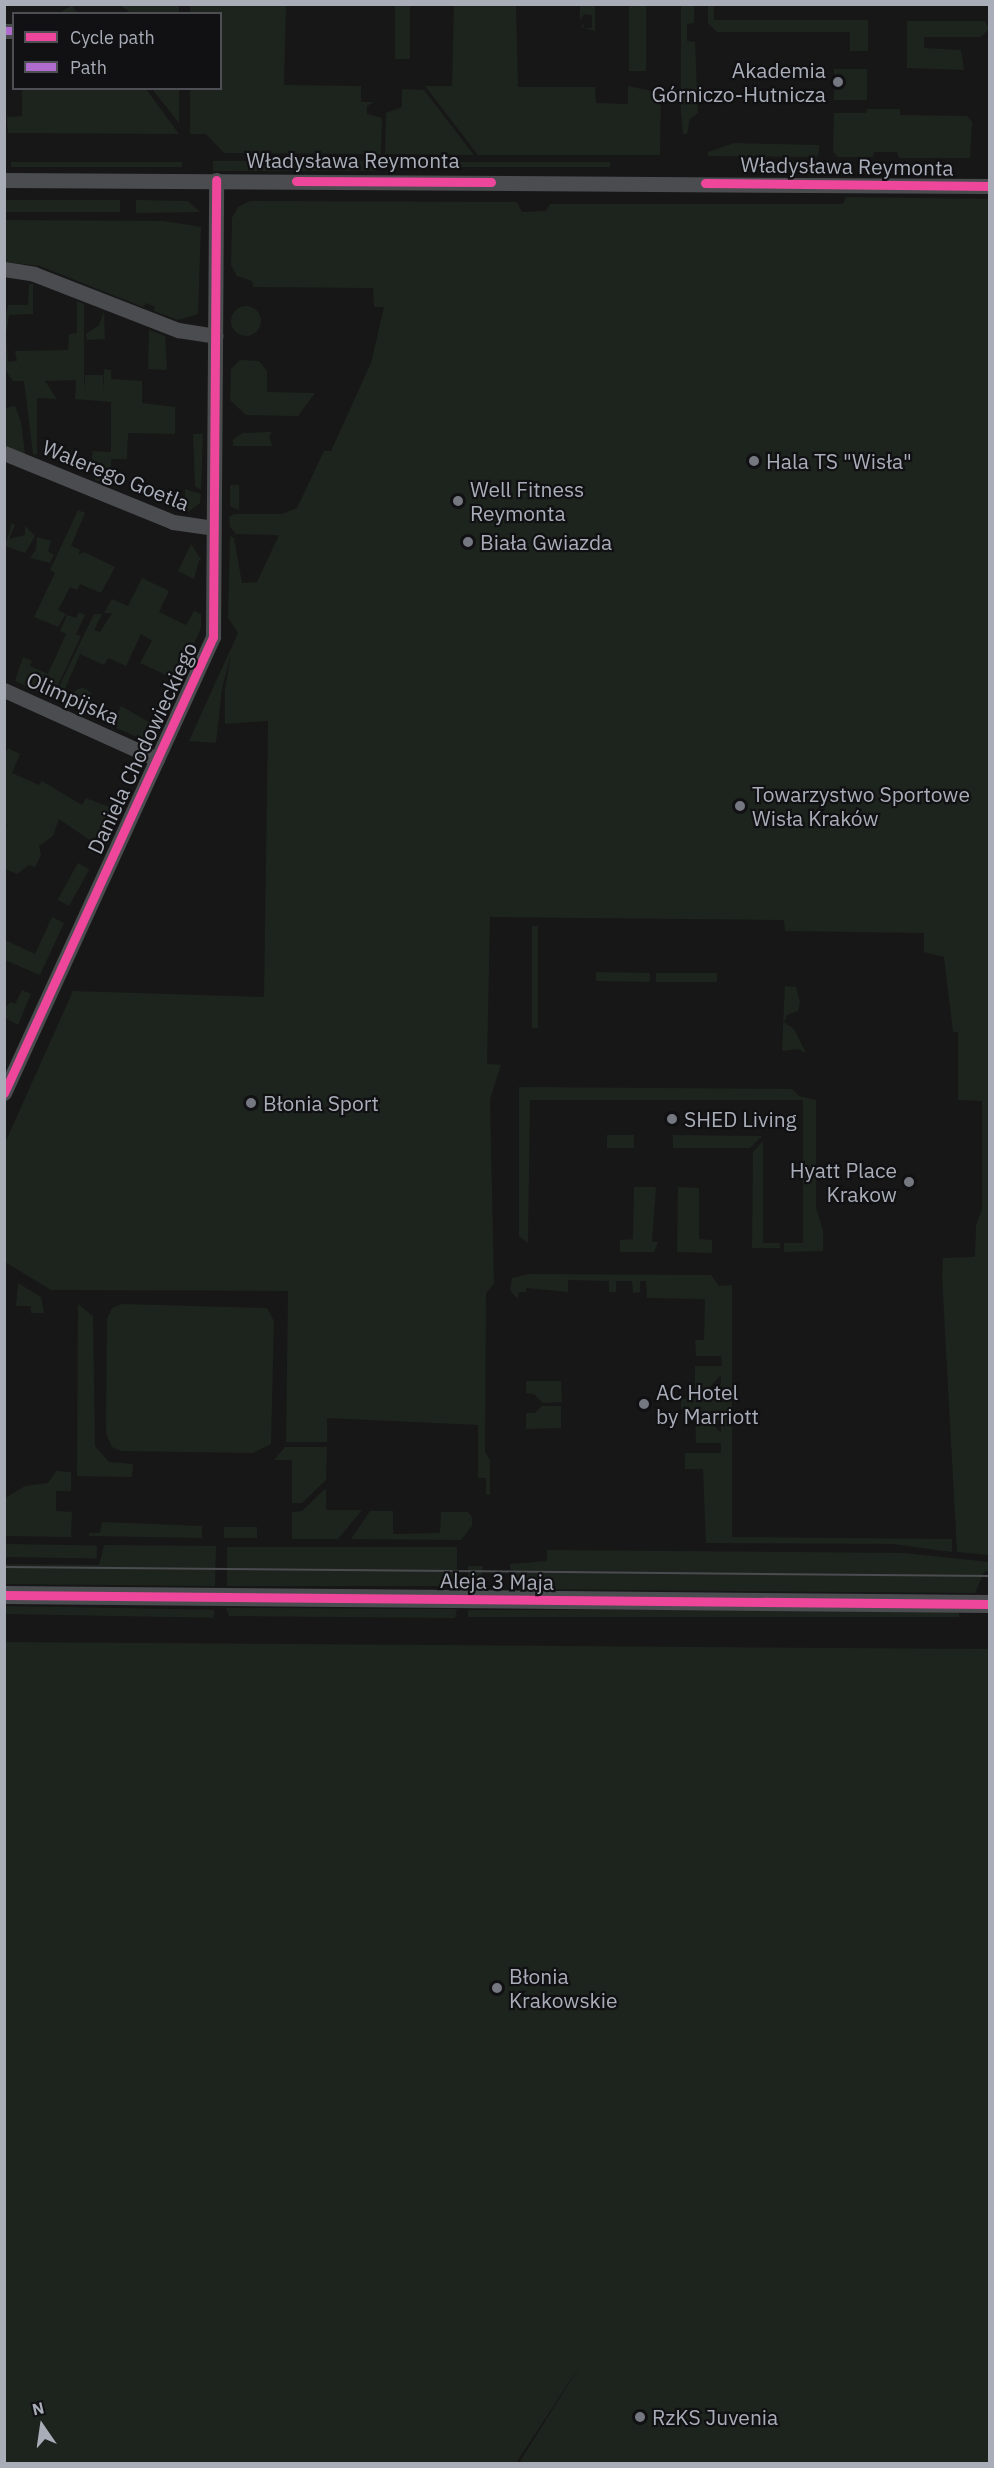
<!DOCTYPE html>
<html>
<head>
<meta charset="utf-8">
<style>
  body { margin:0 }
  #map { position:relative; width:994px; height:2468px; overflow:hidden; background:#171717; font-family:"IBM Plex Sans",sans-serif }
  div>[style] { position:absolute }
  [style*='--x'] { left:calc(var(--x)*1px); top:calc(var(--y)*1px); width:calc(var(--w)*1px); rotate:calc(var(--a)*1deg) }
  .green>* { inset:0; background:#1d241e; transform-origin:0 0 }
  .round { border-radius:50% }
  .minor>* { height:15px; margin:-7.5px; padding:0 7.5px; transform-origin:7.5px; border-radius:7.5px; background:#4b4c50 }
  .tertiary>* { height:18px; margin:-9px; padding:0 9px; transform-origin:9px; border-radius:9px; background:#4b4c50 }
  .tram>* { height:1.5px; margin:-0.75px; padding:0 0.75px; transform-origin:0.75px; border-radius:0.75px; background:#4b4c4f }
  .quiet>* { height:8px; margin-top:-4px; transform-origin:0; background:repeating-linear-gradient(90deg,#b06ccc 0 15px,transparent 0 23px) }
  .cycleway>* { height:9px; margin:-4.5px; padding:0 4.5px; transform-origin:4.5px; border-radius:4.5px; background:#ed469a }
  .dots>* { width:16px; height:16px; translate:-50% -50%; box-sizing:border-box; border:3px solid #111113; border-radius:50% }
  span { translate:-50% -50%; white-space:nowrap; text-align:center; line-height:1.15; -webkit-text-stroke:4.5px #111113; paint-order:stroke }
  .poi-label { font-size:21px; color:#a8adb8 }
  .right { translate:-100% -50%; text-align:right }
  .left { translate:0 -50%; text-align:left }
  .street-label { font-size:21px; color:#a8adb8 }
  .frame { position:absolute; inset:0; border:6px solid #a8adb8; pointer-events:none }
  .legend { position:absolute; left:12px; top:12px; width:210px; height:78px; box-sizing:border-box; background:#111113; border:2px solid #4d4f55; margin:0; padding:8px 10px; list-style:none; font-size:18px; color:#a8adb8 }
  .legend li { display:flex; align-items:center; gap:12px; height:30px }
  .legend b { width:30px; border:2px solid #4d4f55 }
  .north { position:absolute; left:12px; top:2396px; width:60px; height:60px; -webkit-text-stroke:4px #111113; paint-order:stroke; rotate:347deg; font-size:16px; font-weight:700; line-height:24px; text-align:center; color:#a8adb8 }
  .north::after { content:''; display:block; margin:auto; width:21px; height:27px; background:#a8adb8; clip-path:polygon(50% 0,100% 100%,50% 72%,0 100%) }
</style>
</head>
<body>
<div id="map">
  <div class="green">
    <div style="clip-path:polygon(708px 4px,714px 5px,714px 20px,868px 20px,868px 51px,850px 51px,850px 32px,717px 32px,708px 23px)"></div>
    <div style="left:72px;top:5px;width:9px;height:49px;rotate:58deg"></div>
    <div style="clip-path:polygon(120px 5px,179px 5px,179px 13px,131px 13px)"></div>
    <div style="clip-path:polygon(190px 5px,286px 5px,284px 85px,361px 86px,361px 102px,374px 102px,367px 106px,367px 114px,382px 118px,381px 154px,224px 153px,206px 134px,190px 134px,190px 89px,220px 88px,220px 14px,190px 13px)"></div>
    <div style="left:395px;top:5px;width:15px;height:54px"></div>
    <div style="clip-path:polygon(454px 5px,516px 5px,518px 87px,595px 87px,596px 103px,628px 104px,628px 86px,661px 93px,660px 155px,478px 155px,425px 86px,452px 86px)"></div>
    <div style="clip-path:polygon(580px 5px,595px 5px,595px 31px,581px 27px,584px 24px,584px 28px,592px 28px,592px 15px,584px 14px,580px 21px)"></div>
    <div style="left:629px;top:5px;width:17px;height:66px"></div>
    <div style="clip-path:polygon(681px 5px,694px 5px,694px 23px,687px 24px,687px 41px,695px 42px,698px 113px,690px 119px,687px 134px,683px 134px,681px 111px)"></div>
    <div style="clip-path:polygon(907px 21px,985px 21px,989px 29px,981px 37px,924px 37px,924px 48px,961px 50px,964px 70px,907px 68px)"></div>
    <div style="left:834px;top:69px;width:33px;height:31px"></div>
    <div style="clip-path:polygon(22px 89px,146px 89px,179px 134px,8px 133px,7px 117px,22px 116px)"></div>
    <div style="clip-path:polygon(152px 89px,179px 89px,179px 123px)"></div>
    <div style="clip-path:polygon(402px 89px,424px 90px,474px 155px,385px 154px,386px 113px,402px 107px)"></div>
    <div style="clip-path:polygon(867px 109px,900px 109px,900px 115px,967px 116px,972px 122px,970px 158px,899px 158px,897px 152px,874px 152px,873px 157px,838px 157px,833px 152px,834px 113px,866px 113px)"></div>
    <div style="clip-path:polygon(734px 143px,819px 145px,819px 152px,817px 157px,708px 156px,708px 152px)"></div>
    <div style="left:213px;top:161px;width:164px;height:10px"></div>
    <div style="left:11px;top:162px;width:171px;height:5px"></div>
    <div style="left:382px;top:162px;width:228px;height:5px"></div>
    <div style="clip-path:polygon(846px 197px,989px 199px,989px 1555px,957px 1552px,942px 1276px,943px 1258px,975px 1257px,976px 1226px,982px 1209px,982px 1101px,958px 1100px,958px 1032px,953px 1032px,944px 957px,924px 952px,924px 933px,785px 931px,784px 920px,490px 917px,487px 1064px,501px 1065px,490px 1099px,494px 1284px,486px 1293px,485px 1452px,490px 1460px,490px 1495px,486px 1494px,486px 1478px,478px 1478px,478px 1425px,327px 1418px,327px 1442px,286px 1442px,288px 1291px,51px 1290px,5px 1262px,5px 1143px,73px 991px,264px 997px,268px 721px,225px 724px,225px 689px,231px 655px,222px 688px,216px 743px,189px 741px,238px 633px,228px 618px,230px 536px,234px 538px,242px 583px,257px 582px,279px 535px,236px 534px,230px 527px,229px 517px,234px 514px,282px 514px,297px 508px,324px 451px,331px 451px,371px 363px,384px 307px,374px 307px,373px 288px,253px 287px,252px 281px,237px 276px,231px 265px,232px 218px,238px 207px,250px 201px,517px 202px,522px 212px,546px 211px,550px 204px,843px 204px)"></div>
    <div style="left:5px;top:200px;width:115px;height:12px"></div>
    <div style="clip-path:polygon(136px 200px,188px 201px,200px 212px,136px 213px)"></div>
    <div style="clip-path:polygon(4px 220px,164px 221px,201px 227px,198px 314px,178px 320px,154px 311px,155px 307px,146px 303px,143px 307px,40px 266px,5px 262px)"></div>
    <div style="clip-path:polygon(29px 284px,33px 284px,33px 314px,9px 315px,6px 334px,8px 362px,17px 361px,15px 351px,68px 350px,69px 334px,77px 333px,77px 301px,84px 304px,84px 393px,85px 375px,103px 375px,104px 395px,104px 369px,111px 370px,111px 379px,142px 381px,142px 403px,175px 407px,175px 434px,128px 433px,127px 459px,111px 459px,111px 486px,95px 480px,92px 458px,93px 451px,111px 452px,111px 402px,75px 399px,76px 380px,45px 381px,57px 399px,37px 398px,37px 455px,33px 454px,24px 381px,13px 381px,4px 368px,5px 319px,8px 305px,28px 305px)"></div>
    <div class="round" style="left:231px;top:306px;width:30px;height:30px"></div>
    <div style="clip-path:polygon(104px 311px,105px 339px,87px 340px,86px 334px,99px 325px)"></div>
    <div style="clip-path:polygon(149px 330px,165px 336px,167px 370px,148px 369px)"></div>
    <div style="clip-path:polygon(240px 360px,259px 361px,267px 371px,267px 392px,315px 393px,298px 416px,246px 415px,230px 400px,231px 369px)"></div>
    <div style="clip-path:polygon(15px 406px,21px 422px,25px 455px,5px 447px,5px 408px)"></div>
    <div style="clip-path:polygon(272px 432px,269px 436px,272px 446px,233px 446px,233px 439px,243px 433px)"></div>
    <div style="clip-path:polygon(193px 434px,203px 434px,201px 490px,195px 486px)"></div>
    <div style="clip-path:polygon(230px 485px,239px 485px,239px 510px,230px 506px)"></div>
    <div style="clip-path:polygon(185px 489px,201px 494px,200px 503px,188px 512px,185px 512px)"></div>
    <div style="clip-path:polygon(78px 510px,85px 513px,71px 546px,80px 550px,78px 555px,84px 552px,115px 567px,101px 593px,80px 584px,77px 590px,70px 587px,58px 610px,66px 614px,58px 627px,34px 617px,55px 573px,50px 570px)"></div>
    <div style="clip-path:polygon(12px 523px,15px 525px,9px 539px,25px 535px,25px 526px,35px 536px,25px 553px,5px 546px)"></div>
    <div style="clip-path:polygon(37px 537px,51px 541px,48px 551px,54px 555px,50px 563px,30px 558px,36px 549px)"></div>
    <div style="clip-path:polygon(191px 544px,202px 561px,199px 560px,194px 579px,178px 571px)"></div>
    <div style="clip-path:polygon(142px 578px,169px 591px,159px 612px,186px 625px,194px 611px,201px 614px,201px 628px,177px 680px,140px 663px,152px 641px,141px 634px,126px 666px,108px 658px,104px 665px,80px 654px,64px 691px,58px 689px,94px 614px,102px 614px,94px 630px,100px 632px,112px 613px,104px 613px,112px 599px,128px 606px)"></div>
    <div style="clip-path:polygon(79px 612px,85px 615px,76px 634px,81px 636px,52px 698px,15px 681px,23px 657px,32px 661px,30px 666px,48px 674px,66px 634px,60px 631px,67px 615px,76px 618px)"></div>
    <div class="round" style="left:72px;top:688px;width:20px;height:20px"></div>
    <div style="clip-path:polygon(121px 706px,156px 726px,148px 742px,112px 726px)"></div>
    <div style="clip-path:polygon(8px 748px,20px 754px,12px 773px,39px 785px,42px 781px,82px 805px,86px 798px,114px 809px,97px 845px,59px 819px,53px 836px,39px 846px,41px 855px,35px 867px,29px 865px,17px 874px,5px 869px,5px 826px,9px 826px,5px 824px,4px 756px)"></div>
    <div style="left:78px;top:863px;width:13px;height:42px;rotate:29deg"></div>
    <div style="clip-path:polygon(52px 917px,64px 923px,40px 975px,5px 960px,5px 940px,35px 954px)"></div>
    <div style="left:532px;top:926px;width:6px;height:102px"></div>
    <div style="left:596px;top:972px;width:54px;height:9px;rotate:1deg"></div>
    <div style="left:656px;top:973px;width:61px;height:9px"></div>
    <div style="clip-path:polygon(785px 982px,785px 986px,796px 987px,800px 1002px,798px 1011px,787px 1015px,784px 1022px,794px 1029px,806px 1053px,798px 1049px,782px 1051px)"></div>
    <div style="clip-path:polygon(22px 990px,31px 994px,18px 1025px,5px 1018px,5px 1007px,11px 1002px,15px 1004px)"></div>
    <div style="clip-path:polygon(519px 1087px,792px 1089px,799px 1096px,816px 1100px,816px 1208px,823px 1230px,823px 1251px,784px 1252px,784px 1243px,803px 1243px,803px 1100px,530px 1100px,528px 1243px,519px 1236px)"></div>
    <div style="left:607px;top:1135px;width:27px;height:13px"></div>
    <div style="clip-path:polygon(673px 1135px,762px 1136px,750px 1148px,673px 1148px)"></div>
    <div style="clip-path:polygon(763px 1141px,763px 1243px,780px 1243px,780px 1248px,752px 1248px,753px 1152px)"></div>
    <div style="clip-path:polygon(634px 1187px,656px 1187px,652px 1242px,658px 1242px,654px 1252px,620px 1252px,620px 1240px,633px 1239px)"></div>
    <div style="clip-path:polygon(678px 1187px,699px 1188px,699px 1239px,712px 1240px,712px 1253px,677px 1252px)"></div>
    <div style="clip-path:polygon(529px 1274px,711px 1275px,719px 1286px,732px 1285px,732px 1537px,952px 1539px,952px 1552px,892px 1544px,706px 1543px,703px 1469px,685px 1469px,685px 1453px,721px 1453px,721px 1443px,696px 1443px,695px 1413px,702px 1413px,721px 1433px,721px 1425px,712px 1412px,681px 1409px,681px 1399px,709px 1398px,721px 1384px,721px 1375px,702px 1395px,695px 1395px,695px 1366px,722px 1366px,721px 1356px,696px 1356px,695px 1340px,704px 1340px,705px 1299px,647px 1298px,646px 1281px,640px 1281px,640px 1292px,633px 1293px,632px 1281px,616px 1281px,616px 1292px,609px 1292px,609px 1281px,568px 1280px,568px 1292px,526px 1288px,526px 1292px,519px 1292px,518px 1298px,515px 1296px,510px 1290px,512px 1278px)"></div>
    <div style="clip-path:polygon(18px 1283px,41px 1297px,44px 1313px,31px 1313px,31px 1306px,16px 1306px)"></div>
    <div style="clip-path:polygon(78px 1304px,93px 1316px,95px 1446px,109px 1462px,133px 1464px,132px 1477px,77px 1476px)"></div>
    <div style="clip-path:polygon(122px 1304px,267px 1308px,274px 1321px,271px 1444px,253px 1453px,121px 1451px,112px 1447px,106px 1433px,107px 1319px,112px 1308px)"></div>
    <div style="clip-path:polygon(526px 1381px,561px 1381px,562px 1402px,543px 1403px,534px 1394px,526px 1393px)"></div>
    <div style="clip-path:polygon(542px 1406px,561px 1406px,561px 1428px,526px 1429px,526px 1413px,535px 1413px)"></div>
    <div style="clip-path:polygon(285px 1447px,327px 1447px,326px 1480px,302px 1503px,292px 1503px,292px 1460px,274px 1460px)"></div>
    <div style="clip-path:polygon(56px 1471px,71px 1472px,71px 1491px,56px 1491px,56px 1511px,72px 1512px,71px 1537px,5px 1536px,5px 1498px,25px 1486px,48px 1483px)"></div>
    <div style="clip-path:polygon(326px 1488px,326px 1510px,362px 1510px,338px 1539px,292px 1539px,292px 1512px,302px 1511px)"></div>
    <div style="clip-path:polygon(370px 1511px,393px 1511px,393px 1534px,440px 1533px,441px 1512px,468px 1512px,472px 1517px,472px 1526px,461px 1540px,351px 1539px)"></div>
    <div style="clip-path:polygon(102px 1522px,202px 1526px,202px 1538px,89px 1536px,89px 1533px,100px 1533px)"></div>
    <div style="left:224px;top:1527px;width:33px;height:11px"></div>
    <div style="left:5px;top:1544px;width:92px;height:13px;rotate:1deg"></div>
    <div style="clip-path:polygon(104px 1545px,216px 1546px,215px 1586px,5px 1584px,5px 1564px,99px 1565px)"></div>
    <div style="left:227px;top:1547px;width:230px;height:39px"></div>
    <div style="clip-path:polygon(547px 1550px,904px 1553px,989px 1562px,990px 1570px,984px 1572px,975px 1593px,520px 1589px,512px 1586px,510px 1564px,547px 1561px)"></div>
    <div style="clip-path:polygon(468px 1566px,483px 1566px,480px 1587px,468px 1588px)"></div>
    <div style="left:5px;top:1606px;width:209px;height:8px;rotate:1deg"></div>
    <div style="clip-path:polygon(226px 1608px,457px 1609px,455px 1618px,450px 1618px,229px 1616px)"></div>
    <div style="left:468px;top:1610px;width:491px;height:7px"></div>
    <div style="clip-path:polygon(4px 1642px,989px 1649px,989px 2463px,519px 2463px,583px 2361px,516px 2463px,5px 2463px)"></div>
  </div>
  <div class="minor">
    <div style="--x:4;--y:31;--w:10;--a:0"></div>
    <div style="--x:4;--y:180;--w:986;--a:0.35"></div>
    <div style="--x:4;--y:269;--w:30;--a:9"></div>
    <div style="--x:34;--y:274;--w:155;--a:21.3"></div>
    <div style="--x:178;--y:330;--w:38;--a:9"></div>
    <div style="--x:4;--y:453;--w:183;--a:22.2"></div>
    <div style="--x:173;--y:522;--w:41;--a:8.3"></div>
    <div style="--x:4;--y:690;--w:168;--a:24.3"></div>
    <div style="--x:4;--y:1093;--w:502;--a:-65.38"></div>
    <div style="--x:213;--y:637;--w:457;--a:-89.6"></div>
  </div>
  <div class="tertiary">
    <div style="--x:4;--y:1595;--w:986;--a:0.52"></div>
  </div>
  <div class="tram">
    <div style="--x:4;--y:1567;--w:986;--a:0.52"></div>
  </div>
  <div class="quiet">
    <div style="--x:4;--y:31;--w:10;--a:0"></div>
  </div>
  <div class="cycleway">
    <div style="--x:296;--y:181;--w:195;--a:0.3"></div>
    <div style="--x:705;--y:183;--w:285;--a:0.6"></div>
    <div style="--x:4;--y:1093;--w:502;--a:-65.38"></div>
    <div style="--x:213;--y:637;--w:457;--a:-89.6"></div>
    <div style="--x:4;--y:1595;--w:986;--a:0.52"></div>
  </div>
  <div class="dots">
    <div style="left:838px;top:82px;background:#757880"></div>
    <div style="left:754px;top:461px;background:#757880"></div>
    <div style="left:458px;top:501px;background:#757880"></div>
    <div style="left:468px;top:542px;background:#757880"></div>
    <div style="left:740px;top:806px;background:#757880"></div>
    <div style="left:251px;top:1103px;background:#757880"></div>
    <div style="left:672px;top:1119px;background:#757880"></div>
    <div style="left:909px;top:1182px;background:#757880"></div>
    <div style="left:644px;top:1404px;background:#757880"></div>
    <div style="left:497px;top:1988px;background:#757880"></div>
    <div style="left:640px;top:2417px;background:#757880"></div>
  </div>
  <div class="poi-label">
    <span class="right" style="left:826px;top:82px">Akademia<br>Górniczo-Hutnicza</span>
    <span class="left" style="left:766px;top:461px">Hala TS "Wisła"</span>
    <span class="left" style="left:470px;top:501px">Well Fitness<br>Reymonta</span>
    <span class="left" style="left:480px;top:542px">Biała Gwiazda</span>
    <span class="left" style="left:752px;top:806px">Towarzystwo Sportowe<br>Wisła Kraków</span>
    <span class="left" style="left:263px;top:1103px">Błonia Sport</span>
    <span class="left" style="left:684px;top:1119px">SHED Living</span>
    <span class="right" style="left:897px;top:1182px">Hyatt Place<br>Krakow</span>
    <span class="left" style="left:656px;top:1404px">AC Hotel<br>by Marriott</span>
    <span class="left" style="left:509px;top:1988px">Błonia<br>Krakowskie</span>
    <span class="left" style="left:652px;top:2417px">RzKS Juvenia</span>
  </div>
  <div class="street-label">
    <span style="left:353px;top:160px">Władysława Reymonta</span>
    <span style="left:847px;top:166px;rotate:1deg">Władysława Reymonta</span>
    <span style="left:116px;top:475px;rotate:22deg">Walerego Goetla</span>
    <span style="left:73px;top:698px;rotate:24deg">Olimpijska</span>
    <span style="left:142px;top:748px;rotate:-65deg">Daniela Chodowieckiego</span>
    <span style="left:497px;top:1581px;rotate:1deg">Aleja 3 Maja</span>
  </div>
  <div class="frame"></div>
  <ul class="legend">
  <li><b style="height:8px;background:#ed469a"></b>Cycle path</li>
  <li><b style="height:8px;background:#b06ccc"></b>Path</li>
  </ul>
  <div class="north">N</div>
</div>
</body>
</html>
